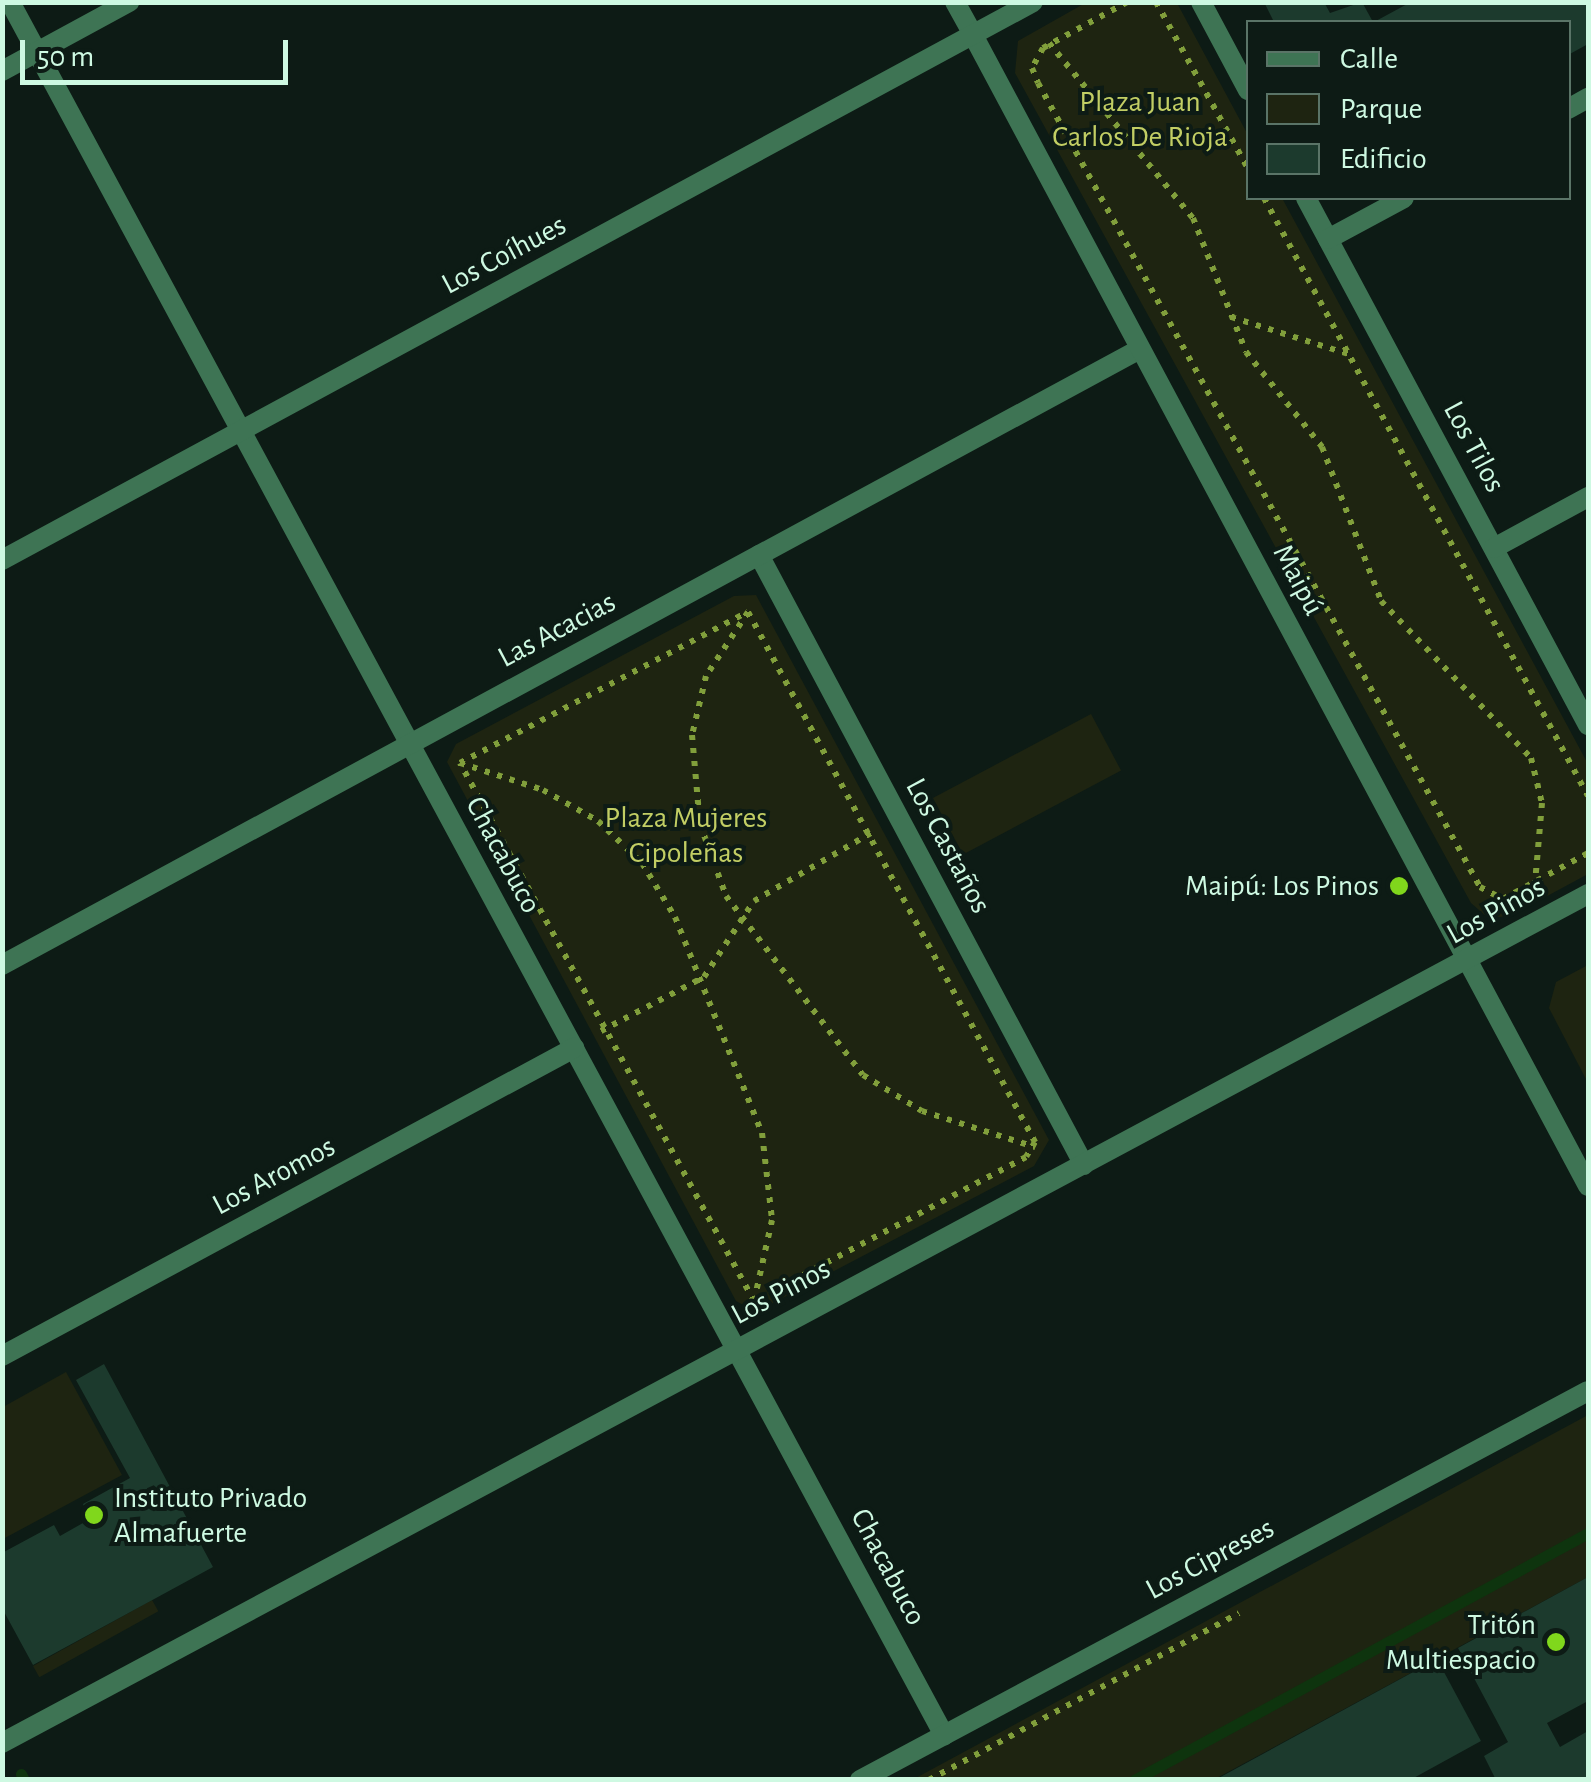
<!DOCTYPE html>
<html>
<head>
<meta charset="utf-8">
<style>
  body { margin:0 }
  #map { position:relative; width:1591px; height:1782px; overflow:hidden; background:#0d1b15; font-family:"Alegreya Sans",sans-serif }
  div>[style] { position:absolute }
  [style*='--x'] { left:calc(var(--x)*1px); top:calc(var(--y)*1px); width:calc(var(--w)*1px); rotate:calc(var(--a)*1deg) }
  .green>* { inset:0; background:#1e2411; transform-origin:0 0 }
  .stream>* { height:11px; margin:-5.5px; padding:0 5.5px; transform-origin:5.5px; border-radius:5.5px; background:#0e340e }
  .building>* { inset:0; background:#1c3a2d }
  .path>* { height:6px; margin-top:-3px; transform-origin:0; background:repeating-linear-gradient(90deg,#819f3b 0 5px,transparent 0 13px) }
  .minor>* { height:20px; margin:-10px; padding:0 10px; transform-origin:10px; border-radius:10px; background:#3e7454 }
  .tertiary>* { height:20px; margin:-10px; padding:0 10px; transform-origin:10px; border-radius:10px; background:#3e7454 }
  .dots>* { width:28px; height:28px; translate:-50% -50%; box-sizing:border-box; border:5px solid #0d1b15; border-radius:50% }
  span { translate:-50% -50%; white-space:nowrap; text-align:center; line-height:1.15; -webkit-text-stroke:8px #0d1b15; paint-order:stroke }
  .park-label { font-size:30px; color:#c2ce64 }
  .street-label { font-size:30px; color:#cef9e2 }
  .poi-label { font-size:30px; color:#cef9e2 }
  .right { translate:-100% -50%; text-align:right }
  .left { translate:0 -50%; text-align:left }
  .frame { position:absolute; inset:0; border:5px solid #cef9e2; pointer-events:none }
  .legend { position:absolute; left:1246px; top:20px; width:325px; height:180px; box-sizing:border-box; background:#0d1b15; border:2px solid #5a7467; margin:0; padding:12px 18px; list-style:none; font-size:30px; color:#cef9e2 }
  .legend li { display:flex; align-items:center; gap:20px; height:50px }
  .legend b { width:50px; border:2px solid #5a7467 }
  .scale { position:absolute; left:20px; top:40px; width:268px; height:45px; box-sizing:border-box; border:5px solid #cef9e2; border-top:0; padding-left:12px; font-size:30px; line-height:35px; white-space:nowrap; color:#cef9e2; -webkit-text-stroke:8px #0d1b15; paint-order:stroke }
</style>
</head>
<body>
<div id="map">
  <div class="green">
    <div style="clip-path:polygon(1087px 2px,1177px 3px,1248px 135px,1248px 198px,1282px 198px,1588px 764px,1588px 874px,1510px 916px,1488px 918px,1471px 903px,1015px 73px,1018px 41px)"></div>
    <div style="clip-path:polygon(756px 595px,1049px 1140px,1034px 1166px,756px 1312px,736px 1301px,447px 762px,456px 744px,734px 596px)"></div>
    <div style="left:1091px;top:714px;width:64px;height:179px;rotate:62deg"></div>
    <div style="clip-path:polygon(1588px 965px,1588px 1083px,1549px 1008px,1556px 982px)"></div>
    <div style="clip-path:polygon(66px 1372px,122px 1475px,3px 1539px,3px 1407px)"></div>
    <div style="clip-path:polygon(1588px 1415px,1588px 1577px,1215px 1779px,912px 1780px)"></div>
    <div style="left:152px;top:1600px;width:13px;height:136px;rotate:61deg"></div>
  </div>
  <div class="stream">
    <div style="--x:21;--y:1774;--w:7;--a:63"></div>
    <div style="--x:1134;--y:1780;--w:517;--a:-28.55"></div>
  </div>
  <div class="building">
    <div style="clip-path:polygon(1264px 2px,1324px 2px,1330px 13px,1362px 2px,1373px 22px,1274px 22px)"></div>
    <div style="clip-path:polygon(1411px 2px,1588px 2px,1588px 44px,1568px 55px,1568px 22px,1374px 22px)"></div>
    <div style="clip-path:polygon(104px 1364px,213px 1567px,33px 1665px,2px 1608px,2px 1553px,54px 1525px,60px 1536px,90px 1519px,83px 1504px,130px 1478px,76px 1380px)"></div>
    <div style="clip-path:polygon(1588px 1577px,1588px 1701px,1547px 1723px,1560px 1747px,1588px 1731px,1588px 1780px,1496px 1780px,1484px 1756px,1508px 1742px,1458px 1648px)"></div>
    <div style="clip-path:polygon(1437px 1659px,1481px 1741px,1410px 1780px,1215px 1780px)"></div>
  </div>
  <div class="path">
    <div style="--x:1127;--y:2;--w:96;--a:151.3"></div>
    <div style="--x:1043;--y:48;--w:23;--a:119"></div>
    <div style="--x:1032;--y:68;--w:16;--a:68"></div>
    <div style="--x:1038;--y:83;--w:917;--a:61.2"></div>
    <div style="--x:1480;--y:887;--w:26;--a:28"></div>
    <div style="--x:1503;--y:899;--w:97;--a:-28.4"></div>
    <div style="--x:1156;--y:2;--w:191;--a:61.1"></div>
    <div style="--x:1049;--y:43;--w:227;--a:50.6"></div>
    <div style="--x:1193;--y:218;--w:144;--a:68.4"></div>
    <div style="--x:1246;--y:352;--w:122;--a:51.3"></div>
    <div style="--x:1322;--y:447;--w:165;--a:69"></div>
    <div style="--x:1381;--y:601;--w:217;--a:46.3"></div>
    <div style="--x:1531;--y:758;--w:46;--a:76.3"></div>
    <div style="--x:1542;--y:803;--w:80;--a:95"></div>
    <div style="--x:1264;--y:198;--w:680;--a:61.55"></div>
    <div style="--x:1231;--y:317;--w:123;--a:17.5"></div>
    <div style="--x:748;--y:612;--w:603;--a:61.56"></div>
    <div style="--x:1035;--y:1142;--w:17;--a:121"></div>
    <div style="--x:1026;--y:1157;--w:308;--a:152.1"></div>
    <div style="--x:754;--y:1301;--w:613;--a:-118.66"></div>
    <div style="--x:460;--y:763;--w:325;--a:-27.7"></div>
    <div style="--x:748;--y:612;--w:77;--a:123.3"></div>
    <div style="--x:706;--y:676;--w:61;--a:103.3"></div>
    <div style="--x:692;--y:735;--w:89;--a:84.9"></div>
    <div style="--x:700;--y:824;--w:77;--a:70.1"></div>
    <div style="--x:726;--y:896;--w:225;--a:52.6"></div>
    <div style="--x:863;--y:1075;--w:69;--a:31.4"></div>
    <div style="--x:922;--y:1111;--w:119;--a:17.7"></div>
    <div style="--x:460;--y:763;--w:87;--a:18"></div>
    <div style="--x:543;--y:790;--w:63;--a:29.4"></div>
    <div style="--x:598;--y:821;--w:61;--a:43.7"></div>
    <div style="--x:642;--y:863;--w:63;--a:58.6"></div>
    <div style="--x:675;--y:917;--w:233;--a:68.1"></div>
    <div style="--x:762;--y:1133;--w:88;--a:83.4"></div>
    <div style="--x:772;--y:1220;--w:83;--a:102.5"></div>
    <div style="--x:601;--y:1031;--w:116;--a:-27.7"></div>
    <div style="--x:704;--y:977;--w:91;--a:-56.7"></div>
    <div style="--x:754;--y:901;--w:135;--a:-30.2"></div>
    <div style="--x:929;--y:1780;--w:352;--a:-28.3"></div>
  </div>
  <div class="minor">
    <div style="--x:10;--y:2;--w:1969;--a:61.68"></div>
    <div style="--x:955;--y:2;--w:38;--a:61"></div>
    <div style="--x:1201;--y:2;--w:100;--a:61.9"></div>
    <div style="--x:2;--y:71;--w:145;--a:-28.5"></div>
    <div style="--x:1568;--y:109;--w:23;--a:-29"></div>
    <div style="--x:1306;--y:198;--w:598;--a:61.85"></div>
    <div style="--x:1328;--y:239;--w:86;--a:-28.3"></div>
    <div style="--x:1494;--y:548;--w:107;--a:-28.5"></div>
    <div style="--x:759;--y:555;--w:691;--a:61.95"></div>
    <div style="--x:2;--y:965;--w:1294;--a:-28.43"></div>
    <div style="--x:2;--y:1356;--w:650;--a:-28.3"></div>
    <div style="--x:860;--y:1780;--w:825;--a:-28.12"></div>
  </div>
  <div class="tertiary">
    <div style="--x:973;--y:35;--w:1305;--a:61.88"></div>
    <div style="--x:2;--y:560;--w:1172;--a:-28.42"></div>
    <div style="--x:2;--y:1743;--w:1799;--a:-28.16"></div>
  </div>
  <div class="dots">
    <div style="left:1399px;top:886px;background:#80d71c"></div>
    <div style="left:94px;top:1515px;background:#80d71c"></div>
    <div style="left:1556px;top:1642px;background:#80d71c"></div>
  </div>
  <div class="park-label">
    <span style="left:1140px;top:119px">Plaza Juan<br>Carlos De Rioja</span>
    <span style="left:686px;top:835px">Plaza Mujeres<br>Cipoleñas</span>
  </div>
  <div class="street-label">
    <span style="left:504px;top:255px;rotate:-28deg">Los Coíhues</span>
    <span style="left:1474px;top:447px;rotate:62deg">Los Tilos</span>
    <span style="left:1298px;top:580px;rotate:62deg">Maipú</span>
    <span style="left:557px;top:630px;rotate:-28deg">Las Acacias</span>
    <span style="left:948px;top:846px;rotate:62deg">Los Castaños</span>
    <span style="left:503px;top:855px;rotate:62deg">Chacabuco</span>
    <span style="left:1496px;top:911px;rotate:-29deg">Los Pinos</span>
    <span style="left:274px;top:1176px;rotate:-28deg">Los Aromos</span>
    <span style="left:781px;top:1292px;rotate:-28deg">Los Pinos</span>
    <span style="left:1210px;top:1559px;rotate:-28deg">Los Cipreses</span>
    <span style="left:888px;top:1567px;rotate:62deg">Chacabuco</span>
  </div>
  <div class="poi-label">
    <span class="right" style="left:1379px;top:886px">Maipú: Los Pinos</span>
    <span class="left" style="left:114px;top:1515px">Instituto Privado<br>Almafuerte</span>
    <span class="right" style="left:1536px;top:1642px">Tritón<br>Multiespacio</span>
  </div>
  <div class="frame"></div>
  <ul class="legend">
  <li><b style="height:12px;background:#3e7454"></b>Calle</li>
  <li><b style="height:28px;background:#1e2411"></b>Parque</li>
  <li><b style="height:28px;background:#1c3a2d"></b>Edificio</li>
  </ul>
  <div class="scale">50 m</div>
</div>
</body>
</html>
